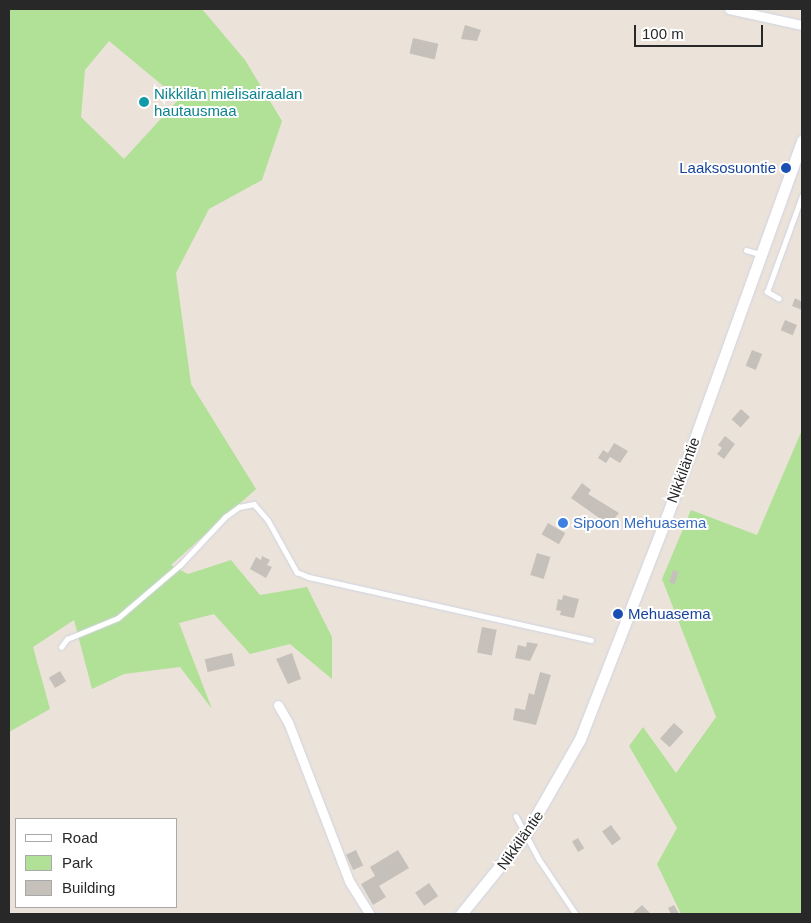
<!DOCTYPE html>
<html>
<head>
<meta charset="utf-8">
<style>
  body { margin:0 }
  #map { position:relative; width:811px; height:923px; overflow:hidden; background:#ebe3da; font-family:Helvetica,sans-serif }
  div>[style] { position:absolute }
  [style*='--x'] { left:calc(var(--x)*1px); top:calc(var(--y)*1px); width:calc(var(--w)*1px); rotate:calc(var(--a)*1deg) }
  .green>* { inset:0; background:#b1e097 }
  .building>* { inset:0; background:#c6c0ba; transform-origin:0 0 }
  .roads { filter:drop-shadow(0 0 1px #cfd3e1) drop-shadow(0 0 1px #cfd3e1) }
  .service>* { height:4.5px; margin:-2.25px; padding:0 2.25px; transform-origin:2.25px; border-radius:2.25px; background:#fff }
  .minor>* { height:9px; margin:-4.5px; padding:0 4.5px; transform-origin:4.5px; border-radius:4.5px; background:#fff }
  .tertiary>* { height:11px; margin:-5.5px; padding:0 5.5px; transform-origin:5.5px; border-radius:5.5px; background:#fff }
  .dots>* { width:14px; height:14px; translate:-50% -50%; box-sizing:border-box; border:2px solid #fff; border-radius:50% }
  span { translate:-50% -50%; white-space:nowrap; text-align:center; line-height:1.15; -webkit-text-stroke:4px #fff; paint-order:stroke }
  .culture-label { font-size:15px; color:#0d838f }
  .left { translate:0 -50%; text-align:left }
  .transit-label { font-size:15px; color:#164399 }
  .right { translate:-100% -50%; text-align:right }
  .street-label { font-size:15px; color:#282828 }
  .shop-label { font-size:15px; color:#366cbe }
  .frame { position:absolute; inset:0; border:10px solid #282828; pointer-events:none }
  .legend { position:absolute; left:15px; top:818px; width:162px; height:90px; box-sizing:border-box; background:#fff; border:1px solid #a9a9a9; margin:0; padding:6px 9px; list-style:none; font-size:15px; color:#282828 }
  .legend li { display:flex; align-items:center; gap:10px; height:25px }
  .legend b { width:25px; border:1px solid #a9a9a9 }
  .scale { position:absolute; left:634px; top:25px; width:129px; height:22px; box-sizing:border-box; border:2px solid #282828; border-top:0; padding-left:6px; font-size:15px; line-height:18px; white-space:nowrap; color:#282828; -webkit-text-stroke:4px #fff; paint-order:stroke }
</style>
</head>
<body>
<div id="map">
  <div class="green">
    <div style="clip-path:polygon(evenodd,9px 9px,202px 9px,245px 60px,282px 121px,262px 180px,209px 209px,176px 273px,191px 384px,256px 489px,171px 565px,188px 574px,231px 560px,260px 595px,307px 587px,332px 637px,332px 679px,290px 644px,250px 654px,214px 614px,179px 623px,212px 709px,180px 667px,124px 674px,92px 689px,74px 620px,33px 647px,50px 709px,9px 732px,9px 9px,109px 41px,179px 99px,124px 159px,81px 117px,85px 70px,109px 41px)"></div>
    <div style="clip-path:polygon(802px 430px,802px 914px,681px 914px,657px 864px,677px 828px,629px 746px,643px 727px,676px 773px,716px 717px,662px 579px,691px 510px,757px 535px)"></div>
  </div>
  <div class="building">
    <div style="clip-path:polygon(465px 25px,481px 30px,477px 41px,461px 39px)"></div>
    <div style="left:413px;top:38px;width:26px;height:16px;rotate:13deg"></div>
    <div style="clip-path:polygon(795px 298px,802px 302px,802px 310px,792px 306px)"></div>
    <div style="left:785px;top:320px;width:13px;height:11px;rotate:23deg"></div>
    <div style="left:752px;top:350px;width:11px;height:17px;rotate:22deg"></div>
    <div style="left:741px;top:409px;width:12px;height:14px;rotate:42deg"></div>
    <div style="clip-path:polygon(725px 436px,735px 444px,724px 459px,717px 454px,722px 448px,718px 445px)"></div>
    <div style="clip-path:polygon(614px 443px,628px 451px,620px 463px,610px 457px,606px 463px,598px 458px,603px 450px,608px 453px)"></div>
    <div style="clip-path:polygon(582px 483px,591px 490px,588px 494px,619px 513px,609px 525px,571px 498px)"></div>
    <div style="left:548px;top:523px;width:20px;height:13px;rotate:30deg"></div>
    <div style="left:537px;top:553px;width:14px;height:23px;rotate:17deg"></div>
    <div style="clip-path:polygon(262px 556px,270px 560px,267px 565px,272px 567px,266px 578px,250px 569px,256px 557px,261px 560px)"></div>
    <div style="left:673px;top:570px;width:6px;height:13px;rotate:18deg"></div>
    <div style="clip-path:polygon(563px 595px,579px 599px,574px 618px,560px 615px,561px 611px,556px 610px,558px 599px,562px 600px)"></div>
    <div style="left:482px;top:627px;width:15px;height:26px;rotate:11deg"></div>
    <div style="clip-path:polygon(527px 642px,538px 644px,530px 661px,515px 658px,518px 645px,526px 647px)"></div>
    <div style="left:232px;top:653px;width:13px;height:28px;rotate:77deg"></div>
    <div style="clip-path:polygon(292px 653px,301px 679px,288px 684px,276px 659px)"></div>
    <div style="left:60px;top:671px;width:12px;height:13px;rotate:59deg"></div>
    <div style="clip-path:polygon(540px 672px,551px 675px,536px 725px,513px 720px,515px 708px,525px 710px,529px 693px,534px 695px)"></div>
    <div style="left:674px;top:723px;width:13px;height:21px;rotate:42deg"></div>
    <div style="left:611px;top:825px;width:17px;height:11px;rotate:54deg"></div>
    <div style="left:578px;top:838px;width:12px;height:7px;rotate:59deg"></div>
    <div style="left:356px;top:850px;width:17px;height:11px;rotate:65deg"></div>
    <div style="clip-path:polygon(398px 850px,409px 868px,379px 886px,386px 897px,373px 905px,361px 884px,375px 876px,370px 867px)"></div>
    <div style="left:429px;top:883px;width:16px;height:17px;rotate:55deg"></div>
    <div style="clip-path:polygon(642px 905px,651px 914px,632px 914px)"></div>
    <div style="clip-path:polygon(674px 905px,679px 914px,671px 914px,668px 908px)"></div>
  </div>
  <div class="roads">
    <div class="service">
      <div style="--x:746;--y:250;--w:15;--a:16"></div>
      <div style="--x:779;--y:299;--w:14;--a:-150"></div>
      <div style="--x:767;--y:292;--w:102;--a:-70"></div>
      <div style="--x:61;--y:647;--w:10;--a:-53"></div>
      <div style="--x:67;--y:639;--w:55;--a:-22.4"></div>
      <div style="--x:118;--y:618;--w:82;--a:-40.5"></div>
      <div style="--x:180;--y:565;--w:66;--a:-46.8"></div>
      <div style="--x:225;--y:517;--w:17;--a:-36"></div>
      <div style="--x:239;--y:507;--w:15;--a:-11"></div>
      <div style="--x:254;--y:504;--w:21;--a:49"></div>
      <div style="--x:268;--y:520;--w:60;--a:60.9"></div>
      <div style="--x:297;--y:572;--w:13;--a:23"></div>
      <div style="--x:309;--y:577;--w:289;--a:12.6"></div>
      <div style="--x:516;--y:816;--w:49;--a:61.9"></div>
      <div style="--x:539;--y:859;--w:66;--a:56.1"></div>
    </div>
    <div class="minor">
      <div style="--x:729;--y:9;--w:75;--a:12.4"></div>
      <div style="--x:278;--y:705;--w:20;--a:60"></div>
      <div style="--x:288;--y:722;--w:170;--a:69"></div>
      <div style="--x:349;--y:881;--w:39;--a:58"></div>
    </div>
    <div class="tertiary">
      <div style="--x:461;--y:914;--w:102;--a:-51"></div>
      <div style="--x:525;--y:835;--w:111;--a:-60.2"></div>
      <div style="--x:580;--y:739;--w:239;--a:-68.7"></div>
      <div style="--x:667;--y:516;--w:399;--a:-70.2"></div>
    </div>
  </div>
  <div class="dots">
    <div style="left:144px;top:102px;background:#0f9aa8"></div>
    <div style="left:786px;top:168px;background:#1a4fb4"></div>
    <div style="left:563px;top:523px;background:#3f7fe0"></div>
    <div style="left:618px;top:614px;background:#1a4fb4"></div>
  </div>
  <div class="culture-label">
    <span class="left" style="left:154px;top:102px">Nikkilän mielisairaalan<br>hautausmaa</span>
  </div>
  <div class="transit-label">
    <span class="right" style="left:776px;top:168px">Laaksosuontie</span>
    <span class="left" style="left:628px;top:614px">Mehuasema</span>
  </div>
  <div class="street-label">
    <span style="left:683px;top:470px;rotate:-70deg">Nikkiläntie</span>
    <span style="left:520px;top:840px;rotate:-55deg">Nikkiläntie</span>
  </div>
  <div class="shop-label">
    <span class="left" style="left:573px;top:523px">Sipoon Mehuasema</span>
  </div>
  <div class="frame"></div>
  <ul class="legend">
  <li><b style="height:6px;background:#fff"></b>Road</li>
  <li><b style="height:14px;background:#b1e097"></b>Park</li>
  <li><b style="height:14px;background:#c6c0ba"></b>Building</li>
  </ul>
  <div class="scale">100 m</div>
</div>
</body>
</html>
